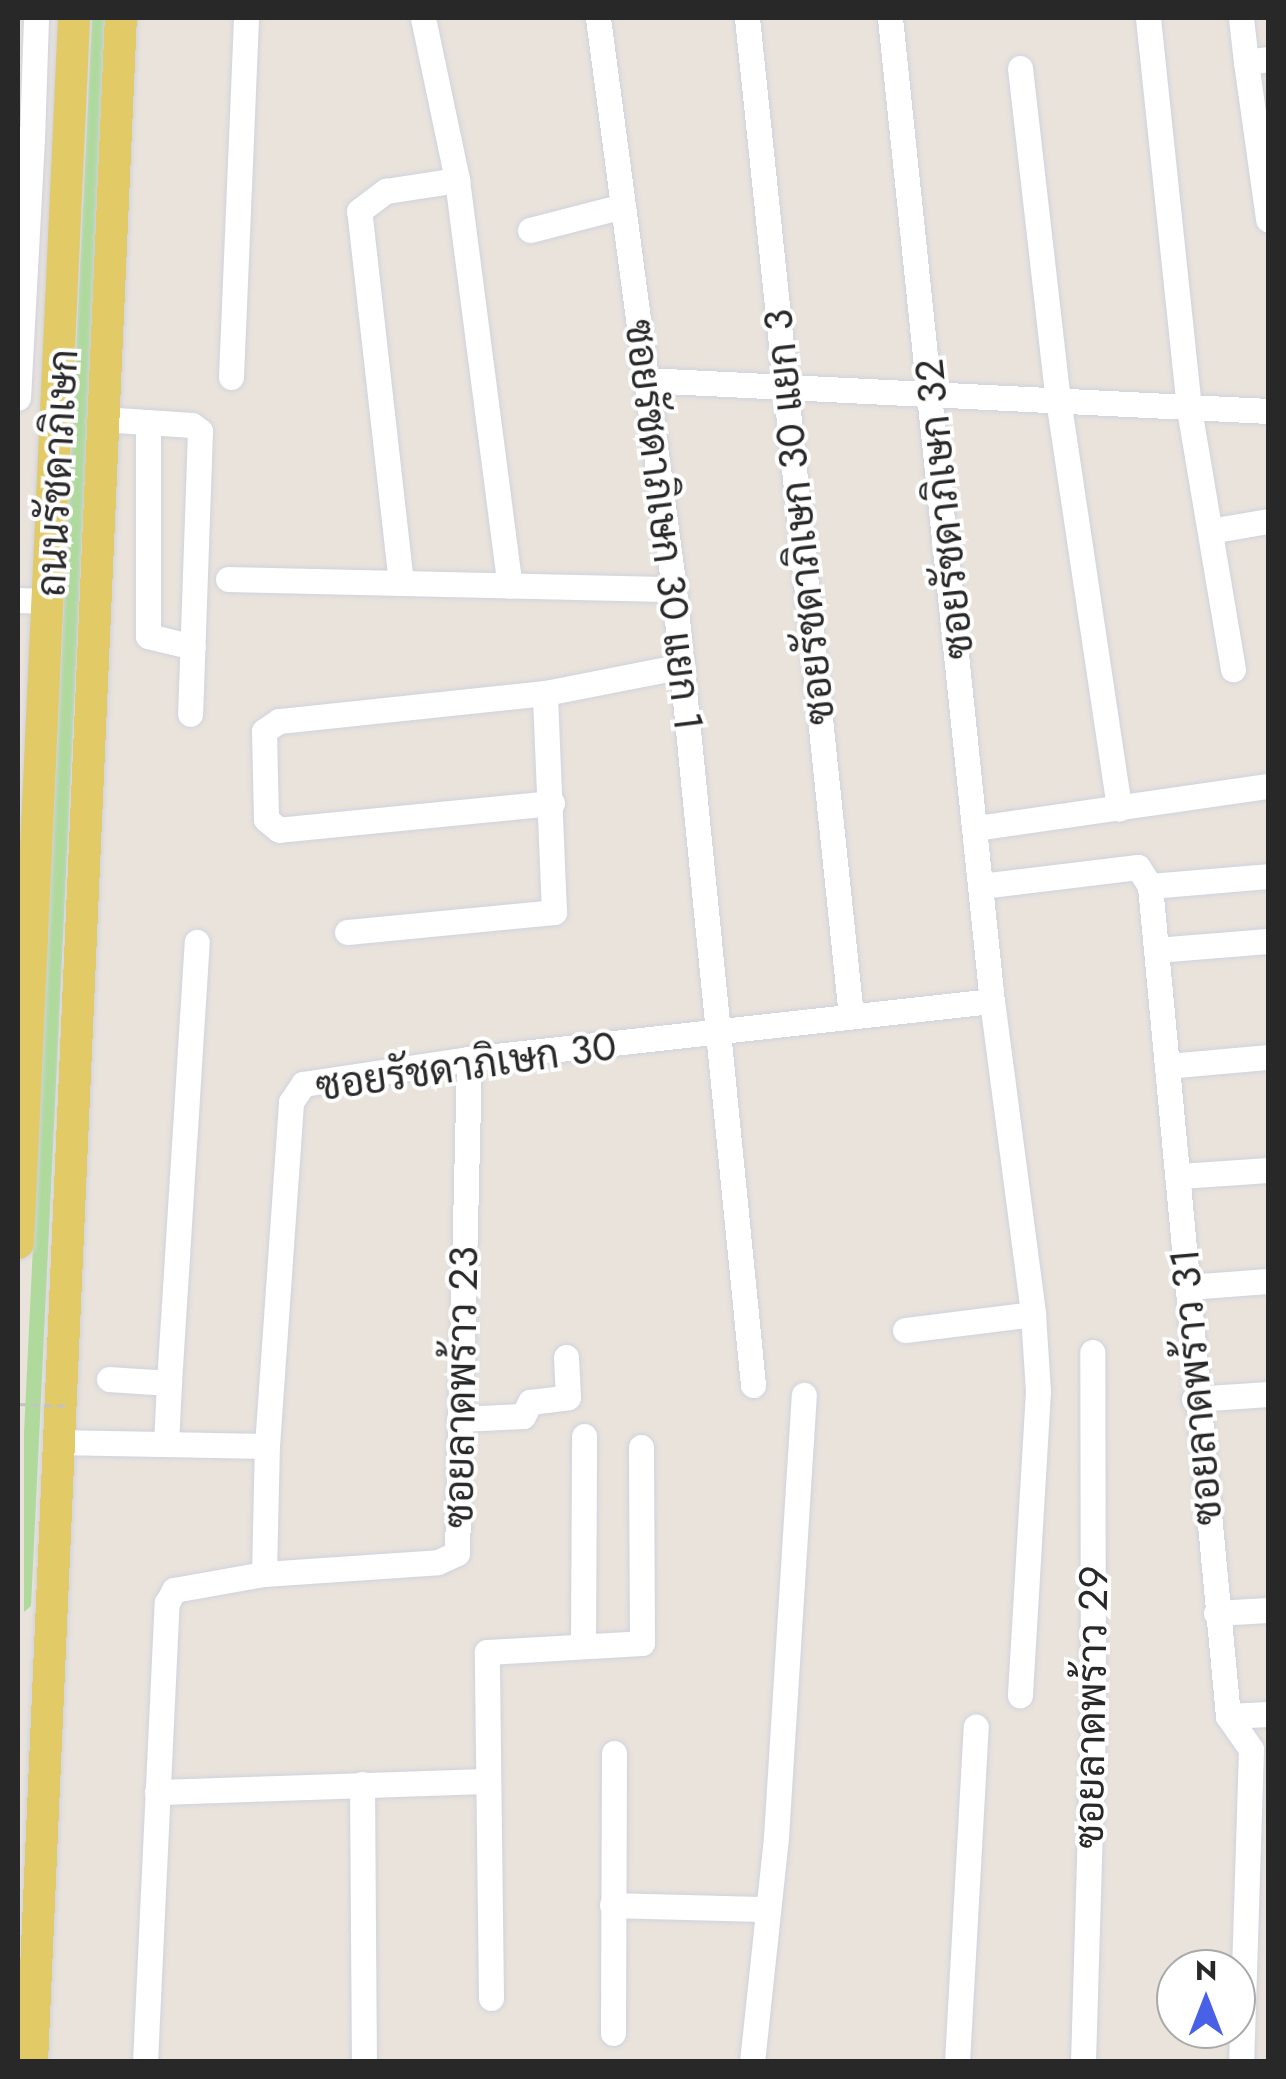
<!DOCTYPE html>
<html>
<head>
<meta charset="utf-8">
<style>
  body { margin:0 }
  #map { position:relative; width:1286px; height:2079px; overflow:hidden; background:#e9e3db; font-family:Jost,Sarabun,sans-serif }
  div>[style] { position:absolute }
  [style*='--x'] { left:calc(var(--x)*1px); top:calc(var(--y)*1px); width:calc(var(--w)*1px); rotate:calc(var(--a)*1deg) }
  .green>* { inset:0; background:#afda9c }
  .roads { filter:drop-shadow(0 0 2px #d0d2df) drop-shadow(0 0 2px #d0d2df) }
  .minor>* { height:25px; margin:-12.5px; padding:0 12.5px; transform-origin:12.5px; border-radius:12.5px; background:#fff }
  .major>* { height:32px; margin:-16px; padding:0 16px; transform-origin:16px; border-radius:16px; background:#e2ca67 }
  .path-bridge>* { height:2.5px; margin-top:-1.25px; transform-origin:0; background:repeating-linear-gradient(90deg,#c3c3c3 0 8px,transparent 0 13px) }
  span { translate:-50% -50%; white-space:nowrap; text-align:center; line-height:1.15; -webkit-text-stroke:8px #fff; paint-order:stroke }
  .street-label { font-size:40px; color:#282828 }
  .frame { position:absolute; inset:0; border:20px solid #282828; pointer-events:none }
  .north { position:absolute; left:1156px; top:1949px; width:100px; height:100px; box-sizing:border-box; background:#fff; border:2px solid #a9a9a9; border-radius:50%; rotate:0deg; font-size:28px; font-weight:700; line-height:40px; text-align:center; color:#282828 }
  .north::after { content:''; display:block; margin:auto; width:35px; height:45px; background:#4961e7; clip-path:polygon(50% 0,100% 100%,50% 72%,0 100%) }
</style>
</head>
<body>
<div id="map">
  <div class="green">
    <div style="clip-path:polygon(92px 18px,107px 18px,31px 1606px,24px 1612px,24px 1433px)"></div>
  </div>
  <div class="roads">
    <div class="minor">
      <div style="--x:423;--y:18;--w:166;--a:78.1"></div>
      <div style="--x:457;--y:180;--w:409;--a:82.6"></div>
      <div style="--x:598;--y:18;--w:576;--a:82.42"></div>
      <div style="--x:674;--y:589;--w:800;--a:84.33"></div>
      <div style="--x:747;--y:18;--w:1003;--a:84.05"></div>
      <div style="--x:890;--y:18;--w:988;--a:84.08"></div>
      <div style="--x:992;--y:1001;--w:316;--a:82.5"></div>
      <div style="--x:1033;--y:1314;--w:77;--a:86.3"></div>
      <div style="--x:1038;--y:1391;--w:305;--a:93.4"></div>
      <div style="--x:1148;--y:18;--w:393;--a:84"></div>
      <div style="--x:1189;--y:409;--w:264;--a:80.4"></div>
      <div style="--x:1241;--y:18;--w:44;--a:83.5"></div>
      <div style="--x:1268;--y:59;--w:22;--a:172"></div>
      <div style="--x:1246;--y:62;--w:159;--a:82"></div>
      <div style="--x:1020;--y:68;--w:333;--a:83.5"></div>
      <div style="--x:1058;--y:399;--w:414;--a:81.5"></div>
      <div style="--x:18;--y:139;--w:14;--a:0"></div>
      <div style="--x:32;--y:139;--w:259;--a:93.1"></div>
      <div style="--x:32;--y:139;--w:121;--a:-88.1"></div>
      <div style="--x:530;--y:230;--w:96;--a:-14.5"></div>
      <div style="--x:231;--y:377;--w:359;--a:-87.6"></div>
      <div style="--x:646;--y:380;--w:623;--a:2.85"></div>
      <div style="--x:102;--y:419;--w:90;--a:3.8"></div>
      <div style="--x:192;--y:425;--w:10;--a:37"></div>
      <div style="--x:200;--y:431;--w:283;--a:92"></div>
      <div style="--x:148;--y:422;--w:214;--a:90"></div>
      <div style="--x:148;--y:636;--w:46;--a:13.7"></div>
      <div style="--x:1210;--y:531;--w:59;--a:-9.8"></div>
      <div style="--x:228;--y:579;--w:446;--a:1.3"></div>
      <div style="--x:401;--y:583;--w:374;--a:-96.4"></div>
      <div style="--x:359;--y:211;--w:34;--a:-37"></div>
      <div style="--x:386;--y:191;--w:72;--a:-8.8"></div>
      <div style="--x:18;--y:600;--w:27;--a:2"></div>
      <div style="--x:552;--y:803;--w:274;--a:174.4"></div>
      <div style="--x:279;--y:830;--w:17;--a:-140"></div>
      <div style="--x:266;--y:819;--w:88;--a:-91.3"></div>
      <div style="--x:264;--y:731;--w:18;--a:-34"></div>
      <div style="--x:279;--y:721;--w:267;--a:-6"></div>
      <div style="--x:545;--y:693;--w:140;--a:-11.1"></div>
      <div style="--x:976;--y:828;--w:295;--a:-8.2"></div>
      <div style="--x:981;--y:886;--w:158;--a:-6.9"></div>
      <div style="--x:1138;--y:867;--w:22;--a:58"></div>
      <div style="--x:1150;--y:886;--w:834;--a:84.63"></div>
      <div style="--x:1228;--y:1716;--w:40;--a:55.1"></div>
      <div style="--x:1251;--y:1749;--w:313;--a:91.8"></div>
      <div style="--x:1150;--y:886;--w:118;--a:-4.8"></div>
      <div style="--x:347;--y:932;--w:208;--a:-5.5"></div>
      <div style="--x:554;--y:912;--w:219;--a:-92.4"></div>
      <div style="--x:1156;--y:950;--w:112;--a:-4.6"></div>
      <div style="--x:1167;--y:1066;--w:101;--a:-5.1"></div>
      <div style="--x:1180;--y:1176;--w:88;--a:-3.9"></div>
      <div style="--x:1188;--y:1287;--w:80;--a:-4.3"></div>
      <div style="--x:905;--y:1330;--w:129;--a:-7.1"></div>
      <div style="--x:109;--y:1379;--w:60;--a:3.8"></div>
      <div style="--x:169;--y:1383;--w:442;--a:-86.4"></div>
      <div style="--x:1194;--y:1399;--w:74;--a:-3.9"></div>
      <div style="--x:459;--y:1419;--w:64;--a:-2.7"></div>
      <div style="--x:523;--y:1416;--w:16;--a:-63"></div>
      <div style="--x:530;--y:1402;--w:38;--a:-7"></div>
      <div style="--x:568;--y:1397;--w:40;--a:-92.9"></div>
      <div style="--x:55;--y:1442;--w:212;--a:1.1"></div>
      <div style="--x:267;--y:1446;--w:345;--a:-86"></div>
      <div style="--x:291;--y:1102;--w:22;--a:-56"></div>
      <div style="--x:303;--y:1084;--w:168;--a:-8.6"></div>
      <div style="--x:469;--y:1059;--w:526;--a:-6.33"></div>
      <div style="--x:166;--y:1444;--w:61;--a:-87.2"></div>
      <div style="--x:264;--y:1574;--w:128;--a:-88.7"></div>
      <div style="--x:1216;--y:1613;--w:52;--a:-3.3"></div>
      <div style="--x:583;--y:1645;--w:209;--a:-89.7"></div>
      <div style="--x:1228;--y:1716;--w:40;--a:-2.9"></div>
      <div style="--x:362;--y:1784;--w:278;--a:89.6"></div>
      <div style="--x:157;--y:1792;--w:331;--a:-1.9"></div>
      <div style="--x:612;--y:1905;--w:156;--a:1.5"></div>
      <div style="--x:491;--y:1998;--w:346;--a:-90.7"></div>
      <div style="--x:487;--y:1652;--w:155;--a:-3.3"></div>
      <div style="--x:642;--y:1643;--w:196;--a:-90.3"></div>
      <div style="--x:613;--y:2033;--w:280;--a:-89.8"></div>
      <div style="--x:145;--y:2062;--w:460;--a:-87.3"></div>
      <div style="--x:167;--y:1603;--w:15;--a:-62"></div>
      <div style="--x:174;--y:1590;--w:91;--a:-10.1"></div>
      <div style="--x:264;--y:1574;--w:174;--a:-3.9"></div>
      <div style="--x:438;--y:1562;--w:21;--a:-25"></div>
      <div style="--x:457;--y:1553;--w:494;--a:-88.6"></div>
      <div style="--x:752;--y:2062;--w:226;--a:-83.9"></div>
      <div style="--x:776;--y:1837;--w:443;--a:-86.4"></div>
      <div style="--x:957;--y:2062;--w:336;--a:-86.8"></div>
      <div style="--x:1083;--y:2062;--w:328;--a:-88.3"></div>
      <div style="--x:1093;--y:1734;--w:382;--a:-90.1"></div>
    </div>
    <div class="major">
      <div style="--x:18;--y:1243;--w:1226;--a:-87.38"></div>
      <div style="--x:32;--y:2062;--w:2046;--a:-87.51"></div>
    </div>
  </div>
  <div class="path-bridge">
    <div style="--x:18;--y:1404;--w:50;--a:2.3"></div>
  </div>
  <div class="street-label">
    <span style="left:57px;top:473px;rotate:-87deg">ถนนรัชดาภิเษก</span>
    <span style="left:944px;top:509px;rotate:-96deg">ซอยรัชดาภิเษก 32</span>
    <span style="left:799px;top:517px;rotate:-96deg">ซอยรัชดาภิเษก 30 แยก 3</span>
    <span style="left:664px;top:525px;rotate:83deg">ซอยรัชดาภิเษก 30 แยก 1</span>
    <span style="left:466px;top:1066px;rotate:-8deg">ซอยรัชดาภิเษก 30</span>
    <span style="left:461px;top:1387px;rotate:-89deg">ซอยลาดพร้าว 23</span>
    <span style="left:1196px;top:1387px;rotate:-95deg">ซอยลาดพร้าว 31</span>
    <span style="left:1091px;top:1707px;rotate:-89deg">ซอยลาดพร้าว 29</span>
  </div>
  <div class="frame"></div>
  <div class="north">N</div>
</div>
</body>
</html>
